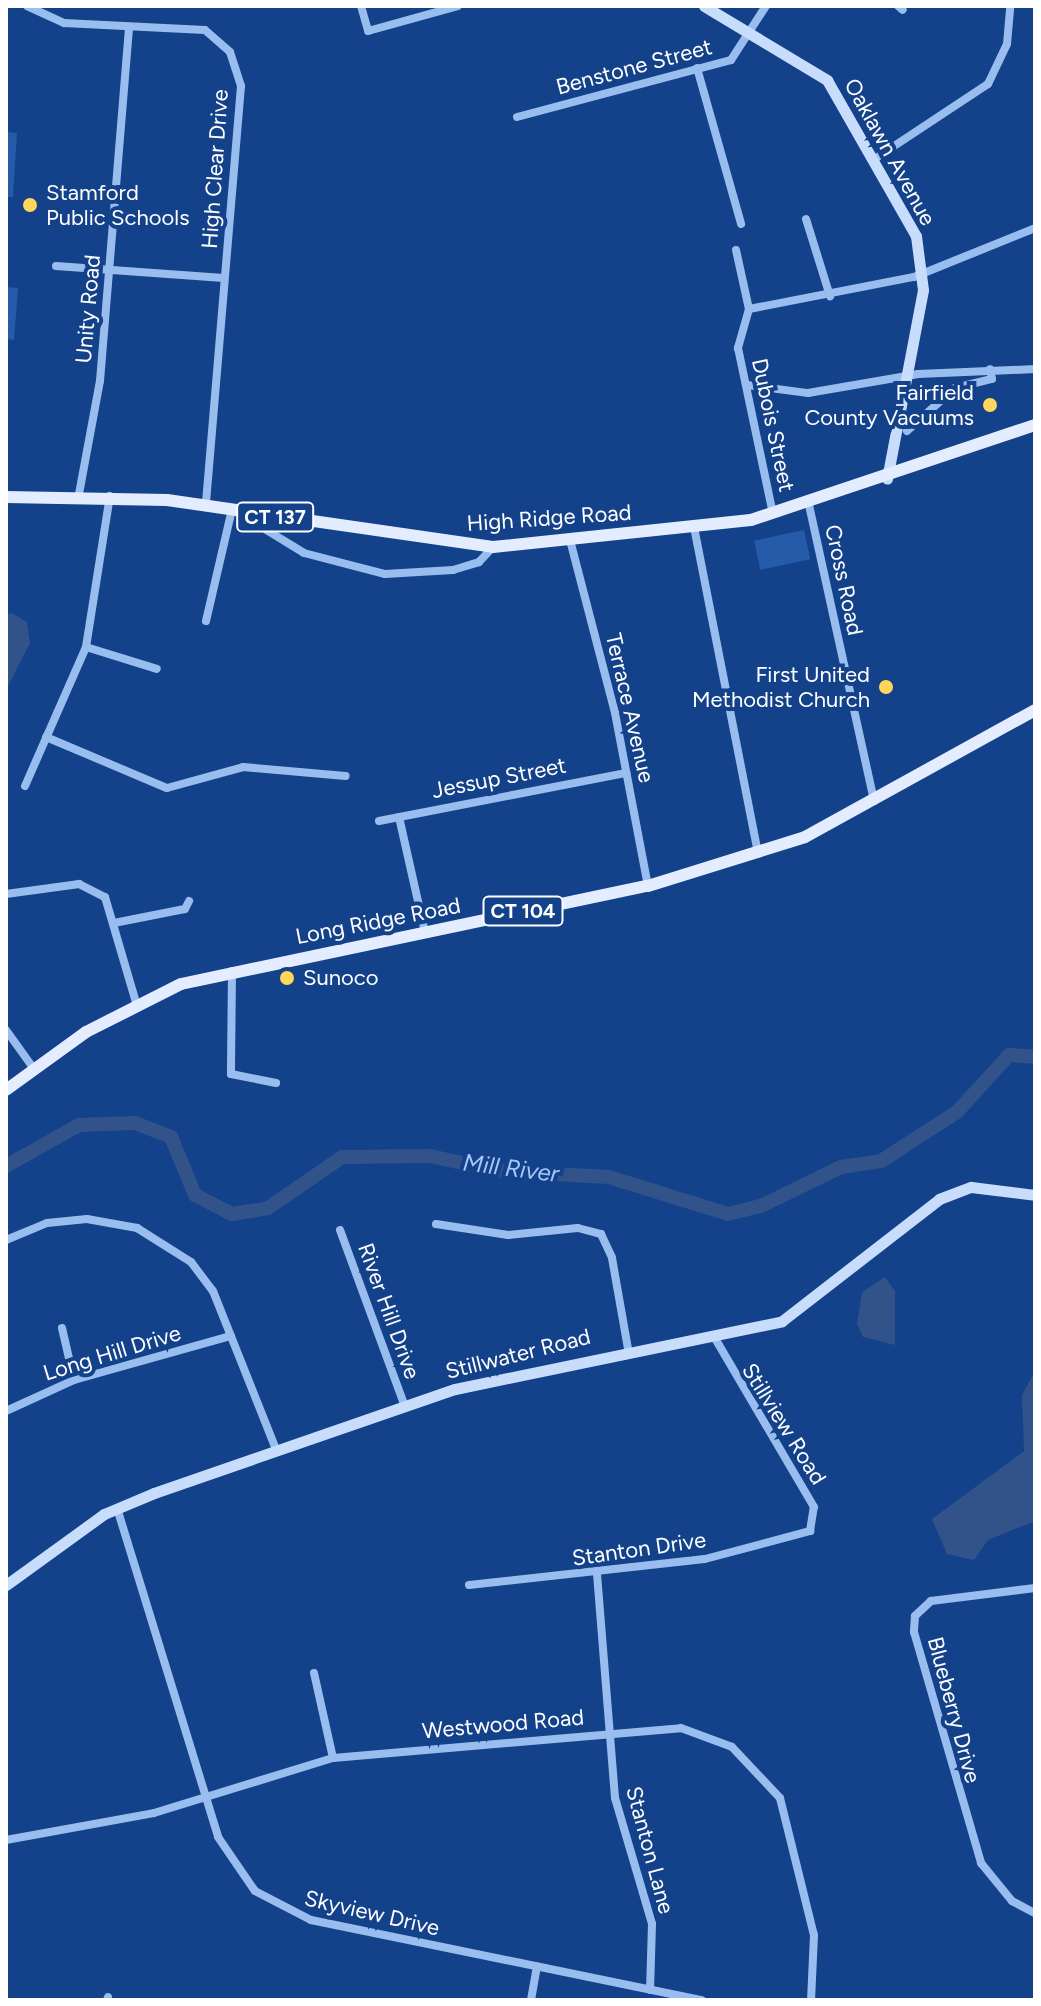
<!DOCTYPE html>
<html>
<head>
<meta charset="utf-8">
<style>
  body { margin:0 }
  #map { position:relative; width:1041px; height:2006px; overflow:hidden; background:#13428a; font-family:Figtree,sans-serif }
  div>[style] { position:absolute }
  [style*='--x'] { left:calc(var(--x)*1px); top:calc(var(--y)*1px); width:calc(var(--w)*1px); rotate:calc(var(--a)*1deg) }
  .green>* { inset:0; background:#255ba9; transform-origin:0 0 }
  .water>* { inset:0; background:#315389 }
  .river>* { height:14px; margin:-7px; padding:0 7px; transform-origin:7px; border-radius:7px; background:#315389 }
  .street>* { height:8px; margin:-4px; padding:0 4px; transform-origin:4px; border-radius:4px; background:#9abdf0 }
  .secondary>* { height:11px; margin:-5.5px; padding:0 5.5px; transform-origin:5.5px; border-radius:5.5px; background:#c8dcfb }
  .primary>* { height:12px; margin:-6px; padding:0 6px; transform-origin:6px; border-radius:6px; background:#e3edff }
  .dots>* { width:22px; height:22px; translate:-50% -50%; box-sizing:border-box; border:4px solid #13428a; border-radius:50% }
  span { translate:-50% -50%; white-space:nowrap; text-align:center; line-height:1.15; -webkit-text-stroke:8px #13428a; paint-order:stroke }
  .shield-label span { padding:2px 6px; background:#13428a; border:2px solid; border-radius:6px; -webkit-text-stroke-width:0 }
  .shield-label { font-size:20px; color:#fff; font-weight:700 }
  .street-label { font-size:22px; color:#fff }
  .poi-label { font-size:22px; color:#fff }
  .left { translate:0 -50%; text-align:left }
  .right { translate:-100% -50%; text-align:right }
  .water-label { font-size:24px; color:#a6c7f7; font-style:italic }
  .frame { position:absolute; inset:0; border:8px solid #fff; pointer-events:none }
</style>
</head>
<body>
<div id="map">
  <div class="green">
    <div style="clip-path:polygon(6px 132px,17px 133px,13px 197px,6px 197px)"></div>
    <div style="clip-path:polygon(6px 287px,18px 288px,14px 340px,6px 339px)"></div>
    <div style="left:804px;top:530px;width:30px;height:51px;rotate:78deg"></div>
  </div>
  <div class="water">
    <div style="clip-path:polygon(12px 613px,27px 622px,30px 643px,6px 690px,6px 615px)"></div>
    <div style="clip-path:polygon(885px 1277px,895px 1291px,895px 1345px,863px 1337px,857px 1324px,862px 1292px)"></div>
    <div style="clip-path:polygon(1035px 1371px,1035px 1521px,988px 1540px,974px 1560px,947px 1554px,932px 1519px,1024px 1451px,1022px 1395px)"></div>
  </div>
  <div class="river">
    <div style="--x:6;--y:1166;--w:84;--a:-29.3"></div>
    <div style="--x:79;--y:1125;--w:56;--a:-2"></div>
    <div style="--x:135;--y:1123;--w:39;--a:21"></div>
    <div style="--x:171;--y:1137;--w:63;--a:67.5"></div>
    <div style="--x:195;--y:1195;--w:42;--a:27.2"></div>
    <div style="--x:232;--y:1214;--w:36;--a:-9"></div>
    <div style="--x:268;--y:1208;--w:90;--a:-34.6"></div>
    <div style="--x:342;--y:1157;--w:88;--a:-0.7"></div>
    <div style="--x:430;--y:1156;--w:71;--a:12.3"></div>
    <div style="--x:499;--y:1171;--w:110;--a:3.1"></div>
    <div style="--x:609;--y:1177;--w:125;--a:17.3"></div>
    <div style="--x:728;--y:1214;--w:36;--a:-14"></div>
    <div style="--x:763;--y:1205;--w:87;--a:-26"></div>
    <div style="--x:841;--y:1167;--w:40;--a:-8.5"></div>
    <div style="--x:881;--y:1161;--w:90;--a:-32.8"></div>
    <div style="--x:957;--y:1112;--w:77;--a:-47.6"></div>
    <div style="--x:1009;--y:1055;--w:26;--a:4"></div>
  </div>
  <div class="street">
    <div style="--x:27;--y:6;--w:41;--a:24.7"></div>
    <div style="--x:64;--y:23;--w:141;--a:2.8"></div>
    <div style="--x:205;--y:30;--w:33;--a:41"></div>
    <div style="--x:230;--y:52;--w:36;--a:72"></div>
    <div style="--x:241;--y:86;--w:421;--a:94.8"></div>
    <div style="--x:361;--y:6;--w:26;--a:74"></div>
    <div style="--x:368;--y:31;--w:93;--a:-15.5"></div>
    <div style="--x:898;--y:6;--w:6;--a:39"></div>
    <div style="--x:697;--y:68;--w:162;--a:74.2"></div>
    <div style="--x:517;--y:117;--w:221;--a:-14.9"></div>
    <div style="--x:731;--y:60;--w:64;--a:-57.1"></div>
    <div style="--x:873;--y:160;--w:138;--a:-33.5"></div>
    <div style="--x:988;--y:84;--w:44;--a:-64.6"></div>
    <div style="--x:1007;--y:44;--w:38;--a:-85"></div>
    <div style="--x:806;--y:219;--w:81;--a:72.7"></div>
    <div style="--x:736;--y:250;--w:60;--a:77.6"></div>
    <div style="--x:749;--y:309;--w:41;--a:105.8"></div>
    <div style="--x:738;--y:348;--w:170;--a:78.1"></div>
    <div style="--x:56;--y:266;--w:168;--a:4.1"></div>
    <div style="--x:749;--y:309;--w:168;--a:-11"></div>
    <div style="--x:914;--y:277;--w:131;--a:-22"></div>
    <div style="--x:747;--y:385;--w:62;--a:7.5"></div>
    <div style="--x:808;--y:393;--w:112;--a:-9.8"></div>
    <div style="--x:918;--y:374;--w:117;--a:-2.4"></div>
    <div style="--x:907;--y:431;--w:64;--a:-41.9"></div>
    <div style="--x:955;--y:388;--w:38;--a:-14"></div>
    <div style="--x:992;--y:379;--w:10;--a:-101"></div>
    <div style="--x:79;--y:494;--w:115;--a:-79.5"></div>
    <div style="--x:100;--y:381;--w:354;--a:-85.3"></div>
    <div style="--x:809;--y:505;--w:303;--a:77.6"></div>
    <div style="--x:694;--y:527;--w:333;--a:78.9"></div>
    <div style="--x:570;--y:540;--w:179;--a:75.4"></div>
    <div style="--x:615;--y:713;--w:176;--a:79.2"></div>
    <div style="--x:206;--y:621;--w:115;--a:-76.9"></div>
    <div style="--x:232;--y:509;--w:84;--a:31.4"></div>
    <div style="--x:304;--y:553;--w:84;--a:14.5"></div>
    <div style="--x:385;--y:574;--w:68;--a:-3.4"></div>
    <div style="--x:453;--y:570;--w:27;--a:-17"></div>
    <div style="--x:479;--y:562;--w:21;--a:-47"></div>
    <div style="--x:86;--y:647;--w:74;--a:17.2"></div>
    <div style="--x:46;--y:737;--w:131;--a:22.9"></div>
    <div style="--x:167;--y:788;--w:79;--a:-15.4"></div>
    <div style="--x:243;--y:767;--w:103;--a:5"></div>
    <div style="--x:25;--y:786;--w:152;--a:-66.3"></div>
    <div style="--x:86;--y:647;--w:153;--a:-81"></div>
    <div style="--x:399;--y:817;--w:118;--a:77.3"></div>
    <div style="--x:379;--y:821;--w:252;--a:-11"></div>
    <div style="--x:6;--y:894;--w:74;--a:-7.8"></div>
    <div style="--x:79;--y:884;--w:29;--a:27"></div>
    <div style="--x:105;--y:897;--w:109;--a:73.6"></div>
    <div style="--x:114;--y:923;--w:72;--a:-11.2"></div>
    <div style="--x:185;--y:909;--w:9;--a:-63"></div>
    <div style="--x:232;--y:971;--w:103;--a:90.6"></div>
    <div style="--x:231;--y:1074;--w:46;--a:11.3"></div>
    <div style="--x:6;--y:1030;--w:48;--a:54.3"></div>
    <div style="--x:436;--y:1224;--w:73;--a:8.7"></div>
    <div style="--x:508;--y:1235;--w:70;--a:-5.7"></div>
    <div style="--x:578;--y:1228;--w:24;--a:15"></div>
    <div style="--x:601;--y:1234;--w:26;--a:65"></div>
    <div style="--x:612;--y:1258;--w:92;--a:80"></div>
    <div style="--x:340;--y:1230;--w:185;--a:69.8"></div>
    <div style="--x:6;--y:1240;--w:44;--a:-22.5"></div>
    <div style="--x:47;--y:1223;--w:40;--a:-5.7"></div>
    <div style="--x:87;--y:1219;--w:51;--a:10.2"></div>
    <div style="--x:137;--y:1228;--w:64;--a:32.2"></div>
    <div style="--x:191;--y:1262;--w:36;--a:53"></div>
    <div style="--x:213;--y:1291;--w:173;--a:68.3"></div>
    <div style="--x:62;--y:1328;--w:53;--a:77"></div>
    <div style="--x:6;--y:1411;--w:75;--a:-24.5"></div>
    <div style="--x:74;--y:1380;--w:163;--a:-15.7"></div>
    <div style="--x:117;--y:1508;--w:344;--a:72.9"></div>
    <div style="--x:218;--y:1837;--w:65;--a:55.6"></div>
    <div style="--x:255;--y:1891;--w:63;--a:27.4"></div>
    <div style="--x:311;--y:1920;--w:399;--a:11.6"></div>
    <div style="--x:597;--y:1574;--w:225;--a:85.4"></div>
    <div style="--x:615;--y:1798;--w:131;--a:73.6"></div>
    <div style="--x:652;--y:1924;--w:66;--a:91.7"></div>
    <div style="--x:469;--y:1585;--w:237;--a:-6.3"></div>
    <div style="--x:705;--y:1559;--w:109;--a:-14.9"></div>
    <div style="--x:810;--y:1531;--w:24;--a:-81"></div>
    <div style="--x:814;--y:1507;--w:199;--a:-120.4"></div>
    <div style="--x:1035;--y:1588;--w:105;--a:172.9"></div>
    <div style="--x:931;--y:1601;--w:22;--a:137"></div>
    <div style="--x:915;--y:1616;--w:16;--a:94"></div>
    <div style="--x:914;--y:1632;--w:241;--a:73.8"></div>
    <div style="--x:981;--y:1863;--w:49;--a:50.8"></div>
    <div style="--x:1012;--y:1901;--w:26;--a:28"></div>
    <div style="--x:314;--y:1673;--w:87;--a:77.4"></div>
    <div style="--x:6;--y:1840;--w:150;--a:-10.3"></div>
    <div style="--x:154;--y:1813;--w:187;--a:-17.1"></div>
    <div style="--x:333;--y:1758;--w:349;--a:-4.9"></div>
    <div style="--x:681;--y:1728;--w:54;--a:20.4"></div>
    <div style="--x:732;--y:1747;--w:70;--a:46.7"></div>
    <div style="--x:780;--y:1798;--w:141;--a:76.1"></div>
    <div style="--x:814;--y:1935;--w:65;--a:92.6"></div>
    <div style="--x:107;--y:2000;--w:3;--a:-72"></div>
    <div style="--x:531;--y:2000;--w:34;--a:-80"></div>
  </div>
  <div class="secondary">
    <div style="--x:704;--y:6;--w:144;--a:31"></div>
    <div style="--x:827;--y:80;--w:180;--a:60.3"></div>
    <div style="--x:916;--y:236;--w:54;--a:82.6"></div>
    <div style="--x:923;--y:290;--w:192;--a:100.8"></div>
    <div style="--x:6;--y:1585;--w:121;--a:-35.9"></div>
    <div style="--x:104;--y:1514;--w:54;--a:-22.8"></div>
    <div style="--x:154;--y:1493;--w:318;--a:-19.1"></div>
    <div style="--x:455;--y:1389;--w:334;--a:-11.7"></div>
    <div style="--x:782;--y:1321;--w:199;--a:-37.8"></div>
    <div style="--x:939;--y:1199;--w:34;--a:-21"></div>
    <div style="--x:971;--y:1187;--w:64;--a:7.1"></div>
  </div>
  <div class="primary">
    <div style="--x:6;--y:497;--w:161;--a:1.1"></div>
    <div style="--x:167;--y:500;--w:329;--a:8.2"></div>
    <div style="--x:493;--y:547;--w:259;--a:-6"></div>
    <div style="--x:751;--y:520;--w:299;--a:-18.5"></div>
    <div style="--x:6;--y:1090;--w:99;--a:-35.9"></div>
    <div style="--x:86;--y:1032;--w:106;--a:-26.8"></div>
    <div style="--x:181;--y:984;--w:477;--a:-11.9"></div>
    <div style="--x:648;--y:886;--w:164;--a:-17.3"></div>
    <div style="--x:805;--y:837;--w:263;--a:-28.9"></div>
  </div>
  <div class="dots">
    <div style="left:30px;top:205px;background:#ffd659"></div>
    <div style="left:990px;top:405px;background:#ffd659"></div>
    <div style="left:886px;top:687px;background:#ffd659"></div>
    <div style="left:287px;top:978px;background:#ffd659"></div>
  </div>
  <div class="shield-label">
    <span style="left:275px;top:517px">CT 137</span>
    <span style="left:523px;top:911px">CT 104</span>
  </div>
  <div class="street-label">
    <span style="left:634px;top:67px;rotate:-15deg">Benstone Street</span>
    <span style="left:890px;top:152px;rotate:61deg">Oaklawn Avenue</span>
    <span style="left:215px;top:169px;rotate:-86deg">High Clear Drive</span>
    <span style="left:88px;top:309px;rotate:-85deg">Unity Road</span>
    <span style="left:773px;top:425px;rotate:78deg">Dubois Street</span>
    <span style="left:549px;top:518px;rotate:-4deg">High Ridge Road</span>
    <span style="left:844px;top:580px;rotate:78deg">Cross Road</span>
    <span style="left:630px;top:708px;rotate:77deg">Terrace Avenue</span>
    <span style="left:499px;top:778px;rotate:-11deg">Jessup Street</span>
    <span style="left:378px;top:921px;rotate:-11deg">Long Ridge Road</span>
    <span style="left:389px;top:1311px;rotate:70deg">River Hill Drive</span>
    <span style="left:112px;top:1353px;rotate:-17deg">Long Hill Drive</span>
    <span style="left:518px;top:1354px;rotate:-14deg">Stillwater Road</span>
    <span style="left:784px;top:1424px;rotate:58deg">Stillview Road</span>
    <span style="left:639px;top:1549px;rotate:-8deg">Stanton Drive</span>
    <span style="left:954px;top:1710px;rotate:75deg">Blueberry Drive</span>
    <span style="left:503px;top:1724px;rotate:-5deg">Westwood Road</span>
    <span style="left:650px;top:1850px;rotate:75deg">Stanton Lane</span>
    <span style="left:372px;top:1913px;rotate:13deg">Skyview Drive</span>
  </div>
  <div class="poi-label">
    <span class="left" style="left:46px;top:205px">Stamford<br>Public Schools</span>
    <span class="right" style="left:974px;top:405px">Fairfield<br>County Vacuums</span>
    <span class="right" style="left:870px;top:687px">First United<br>Methodist Church</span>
    <span class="left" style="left:303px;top:978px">Sunoco</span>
  </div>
  <div class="water-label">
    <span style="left:511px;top:1168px;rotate:7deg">Mill River</span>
  </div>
  <div class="frame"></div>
</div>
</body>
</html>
